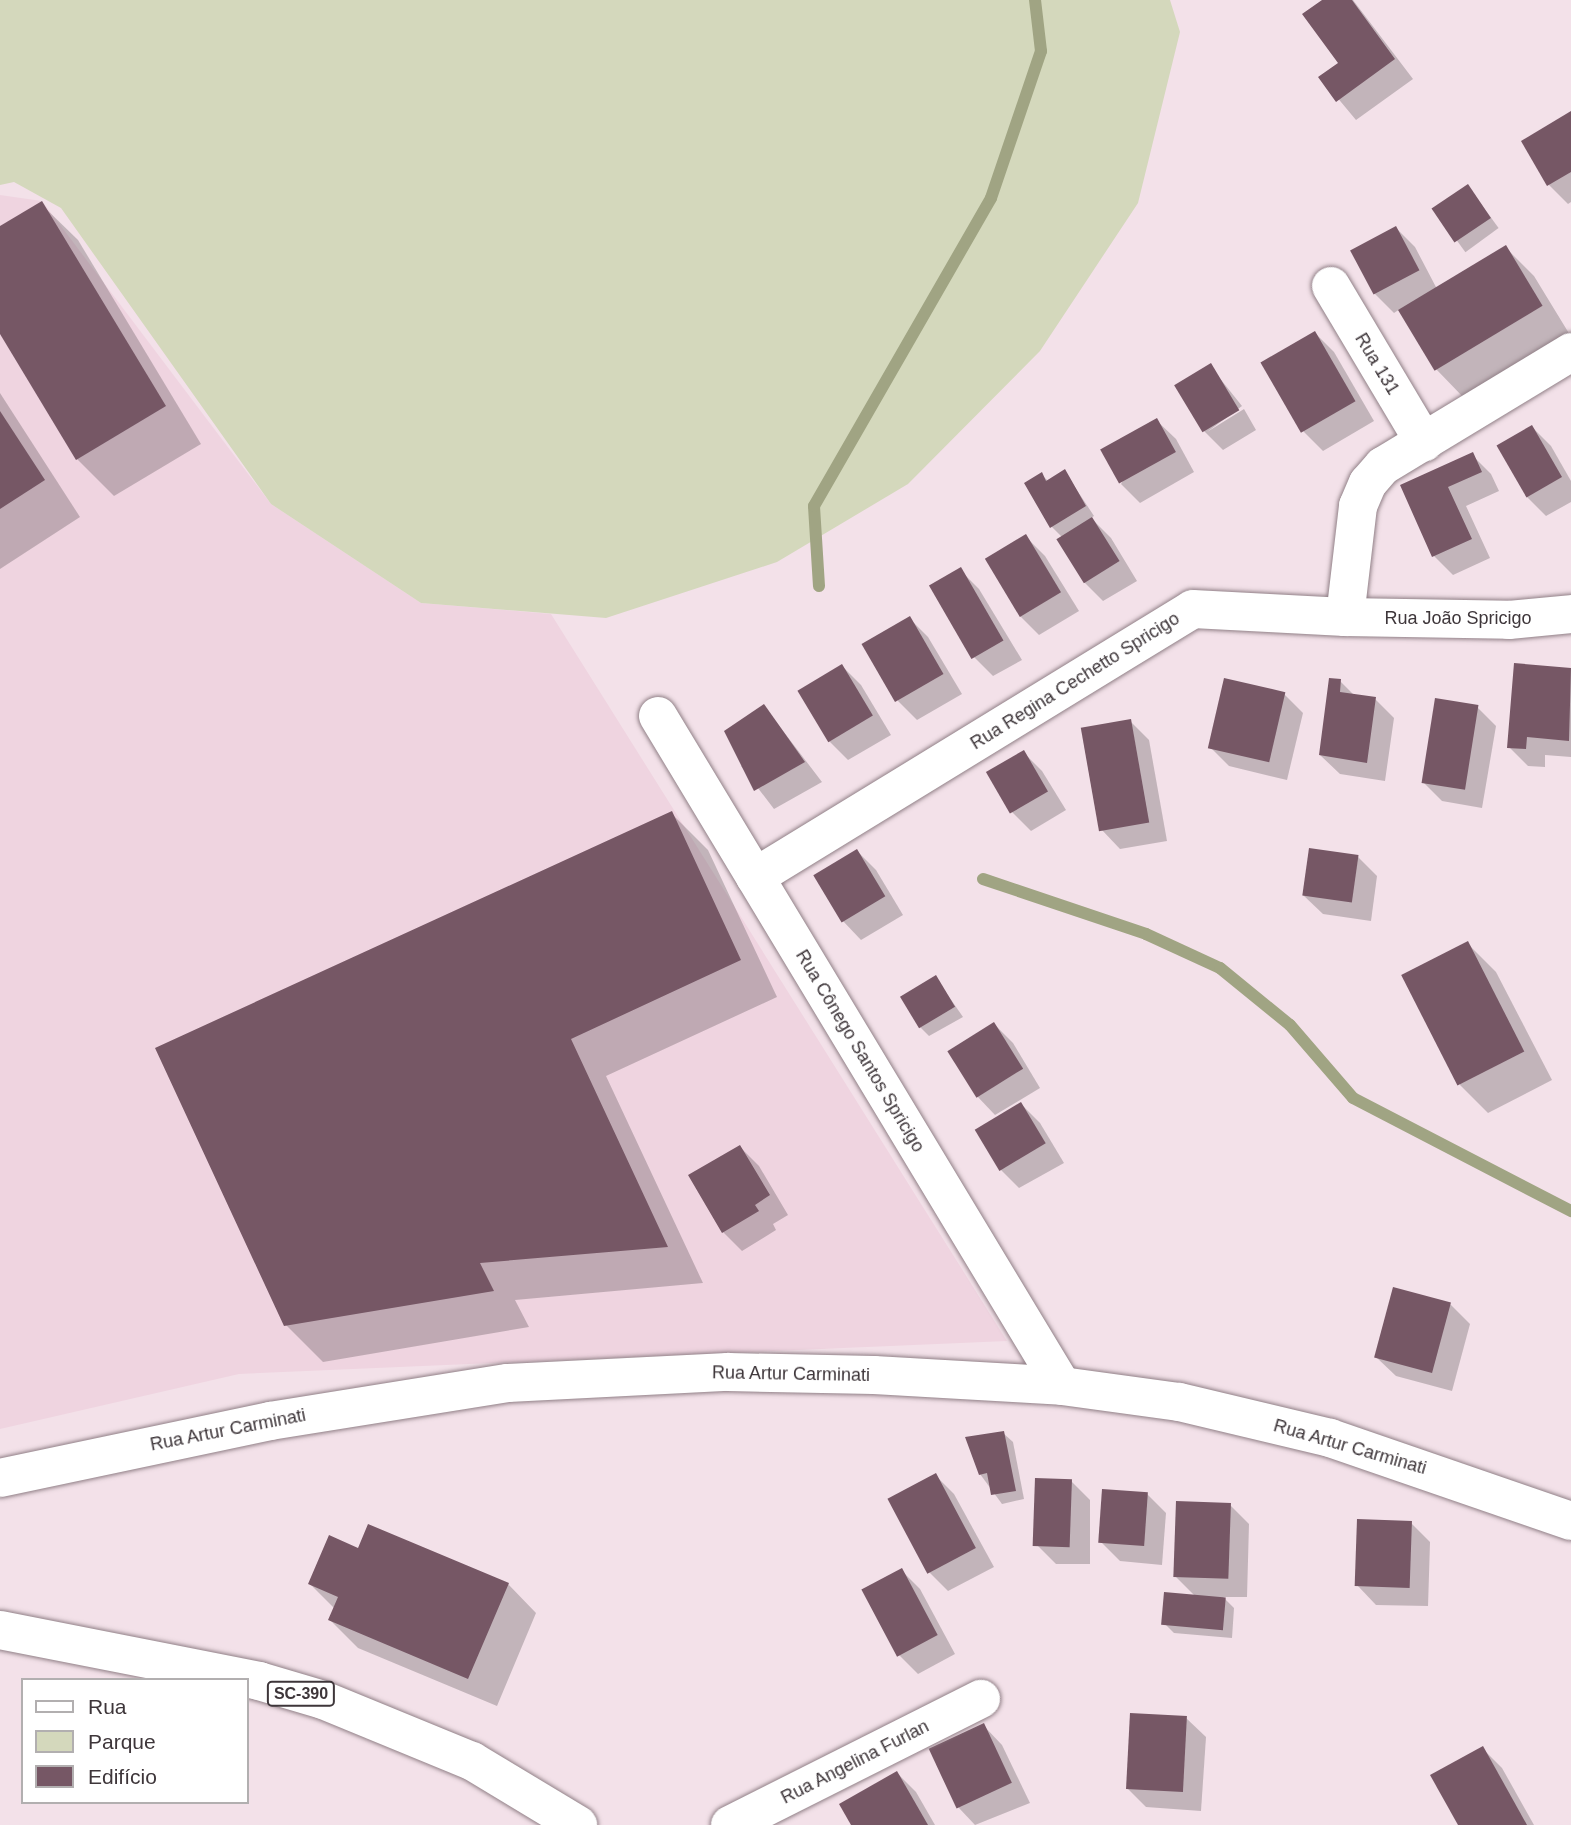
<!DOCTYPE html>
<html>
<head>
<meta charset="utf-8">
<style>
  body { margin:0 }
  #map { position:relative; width:1571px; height:1825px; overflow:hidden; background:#f3e1e9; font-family:Helvetica,sans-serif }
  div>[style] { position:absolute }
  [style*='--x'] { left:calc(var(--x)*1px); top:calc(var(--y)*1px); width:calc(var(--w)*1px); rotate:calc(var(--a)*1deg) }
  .built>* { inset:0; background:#efd4e0 }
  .green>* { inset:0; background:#d4d8bc }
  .shadow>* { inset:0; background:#0003; transform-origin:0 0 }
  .stream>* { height:12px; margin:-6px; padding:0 6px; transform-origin:6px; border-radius:6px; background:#a0a483 }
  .building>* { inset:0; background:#765765; transform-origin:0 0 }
  .roads { filter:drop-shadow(0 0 2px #918087) drop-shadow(0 0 2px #918087) }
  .minor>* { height:38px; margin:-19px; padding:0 19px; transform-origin:19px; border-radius:19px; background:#fff }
  .major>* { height:38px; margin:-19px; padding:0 19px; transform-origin:19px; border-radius:19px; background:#fff }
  span { translate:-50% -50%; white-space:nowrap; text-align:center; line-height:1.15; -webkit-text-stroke:7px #fff; paint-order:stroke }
  .shield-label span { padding:2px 5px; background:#fff; border:2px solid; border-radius:5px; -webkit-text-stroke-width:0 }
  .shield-label { font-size:16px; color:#3e363a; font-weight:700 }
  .street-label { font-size:18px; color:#3e363a }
  .legend { position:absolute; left:21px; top:1678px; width:228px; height:126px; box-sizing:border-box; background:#fff; border:2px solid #b2afb0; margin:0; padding:9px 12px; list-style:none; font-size:21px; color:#3e363a }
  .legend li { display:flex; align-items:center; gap:14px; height:35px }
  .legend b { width:35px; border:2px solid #b2afb0 }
</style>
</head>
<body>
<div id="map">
  <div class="built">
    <div style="clip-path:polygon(0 195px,42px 201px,271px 504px,421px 603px,551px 614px,1007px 1341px,239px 1374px,0 1429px)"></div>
  </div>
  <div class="green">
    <div style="clip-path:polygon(0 0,1170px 0,1180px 32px,1138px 203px,1040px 351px,908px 484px,777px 562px,606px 618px,421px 603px,271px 504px,61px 208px,14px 182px,0 185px)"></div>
  </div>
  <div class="shadow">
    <div style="clip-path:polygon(1325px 0,1353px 0,1413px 79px,1356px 120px,1321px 78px,1340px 63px)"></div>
    <div style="clip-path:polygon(1571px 113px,1571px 202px,1568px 204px,1549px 185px)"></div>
    <div style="left:1468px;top:186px;width:52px;height:41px;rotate:54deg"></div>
    <div style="clip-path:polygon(41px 204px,78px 240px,201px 444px,114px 496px,77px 459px,0 331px,0 228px)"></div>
    <div style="clip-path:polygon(1396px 228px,1415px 247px,1437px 289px,1506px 248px,1534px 276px,1570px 335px,1464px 398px,1436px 369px,1400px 309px,1394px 313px,1375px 294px)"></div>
    <div style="clip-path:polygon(1315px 333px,1334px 352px,1374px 421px,1323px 451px,1304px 432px,1263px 363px)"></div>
    <div style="clip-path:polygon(1210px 366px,1242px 406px,1207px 432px,1244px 409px,1256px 430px,1223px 450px,1204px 431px,1177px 386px)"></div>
    <div style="clip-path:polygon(0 393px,80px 517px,0 569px)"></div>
    <div style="clip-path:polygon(1156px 420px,1176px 439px,1194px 472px,1140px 503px,1121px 484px)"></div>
    <div style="clip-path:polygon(1532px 427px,1551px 446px,1571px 481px,1571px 502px,1546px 516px,1527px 497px)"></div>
    <div style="clip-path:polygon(1472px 455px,1491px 474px,1499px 491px,1466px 506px,1490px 558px,1453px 575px,1434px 556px,1402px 486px)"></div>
    <div style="clip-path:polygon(1065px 472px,1094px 516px,1091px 518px,1111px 538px,1137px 581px,1103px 601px,1084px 582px,1062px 537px,1052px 527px,1041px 474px,1049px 482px)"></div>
    <div style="clip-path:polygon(1026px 537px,1045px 556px,1079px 611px,1039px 635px,1020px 616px)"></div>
    <div style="clip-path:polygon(960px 570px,979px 589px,1022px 660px,993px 676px,974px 657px)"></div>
    <div style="clip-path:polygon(909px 618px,928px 637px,962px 694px,917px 720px,898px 701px)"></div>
    <div style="clip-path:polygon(1516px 665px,1571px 669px,1571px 757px,1545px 755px,1545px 767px,1528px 766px,1509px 747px)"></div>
    <div style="clip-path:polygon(842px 666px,861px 685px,891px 735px,848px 760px,829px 741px)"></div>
    <div style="clip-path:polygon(1340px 681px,1355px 696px,1375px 699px,1394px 718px,1385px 781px,1340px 774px,1320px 755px)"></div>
    <div style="clip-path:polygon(1284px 694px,1303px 713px,1287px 780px,1229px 766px,1210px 747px)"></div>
    <div style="clip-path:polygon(764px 706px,822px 782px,774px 809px,741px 766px,746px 763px)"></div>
    <div style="clip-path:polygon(1477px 707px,1496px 726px,1482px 808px,1442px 801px,1423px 782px)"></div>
    <div style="clip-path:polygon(1130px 721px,1149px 740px,1167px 841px,1120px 849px,1101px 829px)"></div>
    <div style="clip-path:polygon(1023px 752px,1042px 771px,1066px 810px,1031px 831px,1012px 812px,988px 773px)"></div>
    <div style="clip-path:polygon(671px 813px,708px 850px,777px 997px,606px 1076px,703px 1283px,515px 1300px,529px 1327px,323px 1362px,286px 1325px)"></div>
    <div style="clip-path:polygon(857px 851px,876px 870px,903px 915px,861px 940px,842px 920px)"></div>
    <div style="clip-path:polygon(1358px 857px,1377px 876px,1371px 921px,1323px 914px,1303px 895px)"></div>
    <div style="clip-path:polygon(1467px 943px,1496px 972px,1552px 1080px,1488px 1113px,1460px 1085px)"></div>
    <div style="clip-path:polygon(936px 978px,963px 1017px,929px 1036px,920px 1027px)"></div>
    <div style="clip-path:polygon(994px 1024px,1013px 1043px,1040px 1088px,995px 1115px,976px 1095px)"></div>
    <div style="clip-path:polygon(1021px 1104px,1040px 1123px,1064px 1163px,1019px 1188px,1000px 1169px,976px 1130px)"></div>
    <div style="clip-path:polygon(740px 1147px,759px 1166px,788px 1215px,773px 1224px,776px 1230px,742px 1251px,723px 1232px)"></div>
    <div style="clip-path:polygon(1395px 1289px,1451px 1305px,1470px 1324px,1452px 1391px,1396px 1376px,1376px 1357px)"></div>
    <div style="clip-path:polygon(1003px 1433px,1013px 1442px,1024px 1499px,1002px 1504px,980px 1474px)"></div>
    <div style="clip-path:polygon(935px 1475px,954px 1494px,994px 1567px,948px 1591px,929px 1572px)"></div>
    <div style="clip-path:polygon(1071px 1481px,1090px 1500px,1090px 1564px,1056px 1564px,1037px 1545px)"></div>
    <div style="clip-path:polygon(1147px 1494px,1166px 1513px,1162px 1565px,1120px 1561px,1101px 1542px)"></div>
    <div style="clip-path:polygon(1230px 1505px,1249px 1524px,1247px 1597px,1223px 1597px,1234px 1608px,1232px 1638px,1174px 1633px,1165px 1624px,1195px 1596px,1176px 1577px)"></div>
    <div style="clip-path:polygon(1411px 1523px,1430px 1542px,1428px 1606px,1376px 1605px,1357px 1585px)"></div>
    <div style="clip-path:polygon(359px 1550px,508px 1584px,536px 1613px,497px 1706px,358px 1648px,330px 1620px,335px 1609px,310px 1584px)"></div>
    <div style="clip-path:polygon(901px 1570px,920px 1589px,955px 1654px,918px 1674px,899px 1655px)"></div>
    <div style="clip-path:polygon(1186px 1718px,1206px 1737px,1201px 1811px,1146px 1807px,1127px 1788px)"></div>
    <div style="clip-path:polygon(983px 1725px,1002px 1745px,1030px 1803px,975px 1825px,959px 1808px,932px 1750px)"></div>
    <div style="clip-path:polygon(1483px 1749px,1502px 1768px,1534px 1825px,1460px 1825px)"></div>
    <div style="clip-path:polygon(897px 1773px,916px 1792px,935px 1825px,853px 1825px)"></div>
  </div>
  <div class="stream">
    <div style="--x:819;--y:586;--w:80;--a:-93.6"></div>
    <div style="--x:814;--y:506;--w:355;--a:-60.1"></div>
    <div style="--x:991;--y:198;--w:155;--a:-71.2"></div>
    <div style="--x:1041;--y:51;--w:51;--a:-96.7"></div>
    <div style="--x:983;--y:879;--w:172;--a:18.6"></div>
    <div style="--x:1146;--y:934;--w:81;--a:24.7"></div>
    <div style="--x:1220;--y:968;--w:90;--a:39.2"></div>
    <div style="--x:1290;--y:1025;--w:96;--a:49.2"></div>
    <div style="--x:1353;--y:1098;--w:246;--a:27.4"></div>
  </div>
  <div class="building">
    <div style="clip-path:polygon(1322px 0,1352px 0,1395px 59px,1336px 102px,1318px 77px,1338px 63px,1302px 14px)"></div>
    <div style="clip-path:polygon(1571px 111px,1571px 172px,1547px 186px,1521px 141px)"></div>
    <div style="left:1468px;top:184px;width:41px;height:44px;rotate:56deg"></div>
    <div style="clip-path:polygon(42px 201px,166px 406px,76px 460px,0 334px,0 226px)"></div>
    <div style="left:1396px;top:226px;width:50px;height:52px;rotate:62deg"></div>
    <div style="left:1506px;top:245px;width:71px;height:126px;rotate:59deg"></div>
    <div style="left:1315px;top:331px;width:81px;height:63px;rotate:60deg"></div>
    <div style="left:1211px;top:363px;width:55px;height:43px;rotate:59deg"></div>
    <div style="clip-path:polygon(0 411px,45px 480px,0 509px)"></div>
    <div style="left:1157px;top:418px;width:39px;height:65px;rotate:61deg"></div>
    <div style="left:1532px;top:425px;width:60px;height:41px;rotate:60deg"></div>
    <div style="clip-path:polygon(1473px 452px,1482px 472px,1448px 487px,1472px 539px,1432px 557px,1400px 485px)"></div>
    <div style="clip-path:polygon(1065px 469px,1086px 506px,1050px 528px,1024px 483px,1042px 472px,1046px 481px)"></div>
    <div style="left:1092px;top:517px;width:52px;height:42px;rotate:58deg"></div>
    <div style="left:1026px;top:534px;width:68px;height:48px;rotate:59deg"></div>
    <div style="left:961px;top:567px;width:85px;height:37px;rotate:60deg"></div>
    <div style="left:910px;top:616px;width:67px;height:56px;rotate:60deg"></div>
    <div style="clip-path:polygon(1514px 663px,1571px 668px,1569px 741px,1527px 737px,1526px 749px,1507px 748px)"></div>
    <div style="left:842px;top:664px;width:60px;height:52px;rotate:59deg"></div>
    <div style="left:1224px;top:678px;width:63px;height:72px;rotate:13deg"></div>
    <div style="clip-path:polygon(1329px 678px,1341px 679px,1340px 692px,1376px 697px,1367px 763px,1319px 755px)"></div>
    <div style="left:1435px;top:698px;width:44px;height:86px;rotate:9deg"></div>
    <div style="clip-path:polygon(764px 704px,805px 762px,754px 791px,724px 731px)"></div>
    <div style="left:1131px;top:719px;width:105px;height:51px;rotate:80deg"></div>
    <div style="left:1024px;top:750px;width:48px;height:44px;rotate:60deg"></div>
    <div style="clip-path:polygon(672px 811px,741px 960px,571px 1039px,668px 1247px,480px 1263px,494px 1291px,284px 1326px,155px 1048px)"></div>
    <div style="left:1309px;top:848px;width:50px;height:48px;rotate:8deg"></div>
    <div style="left:857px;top:849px;width:55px;height:51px;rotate:59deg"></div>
    <div style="left:1468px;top:941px;width:124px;height:75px;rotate:63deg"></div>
    <div style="left:936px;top:975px;width:37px;height:42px;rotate:59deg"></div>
    <div style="left:994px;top:1022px;width:55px;height:55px;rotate:58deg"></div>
    <div style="left:1021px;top:1102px;width:48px;height:54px;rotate:59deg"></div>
    <div style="clip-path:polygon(740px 1145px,770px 1195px,755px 1205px,759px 1211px,722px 1233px,688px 1175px)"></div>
    <div style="left:1393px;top:1287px;width:60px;height:73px;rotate:15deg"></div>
    <div style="clip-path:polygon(1004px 1431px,1016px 1491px,991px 1495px,987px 1473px,979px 1475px,965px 1437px)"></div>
    <div style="left:936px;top:1473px;width:85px;height:55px;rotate:62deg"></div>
    <div style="left:1035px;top:1478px;width:37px;height:68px;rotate:2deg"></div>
    <div style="left:1102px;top:1489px;width:46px;height:54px;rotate:4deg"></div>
    <div style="left:1176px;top:1501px;width:55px;height:76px;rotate:2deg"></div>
    <div style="left:1357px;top:1519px;width:55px;height:67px;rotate:2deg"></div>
    <div style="clip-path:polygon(368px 1524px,509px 1583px,468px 1679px,328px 1620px,338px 1597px,308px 1584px,329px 1535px,358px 1548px)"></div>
    <div style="left:902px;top:1568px;width:76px;height:46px;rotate:62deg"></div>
    <div style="left:1164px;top:1592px;width:62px;height:33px;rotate:5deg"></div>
    <div style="left:1130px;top:1713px;width:57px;height:76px;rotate:3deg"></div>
    <div style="left:984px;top:1723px;width:66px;height:61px;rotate:65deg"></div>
    <div style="clip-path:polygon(1483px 1746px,1527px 1825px,1458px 1825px,1430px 1775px)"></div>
    <div style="clip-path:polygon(897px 1771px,928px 1825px,851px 1825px,839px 1804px)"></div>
  </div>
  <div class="roads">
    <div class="minor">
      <div style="--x:1331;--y:286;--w:182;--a:59.2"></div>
      <div style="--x:1345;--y:617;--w:164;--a:1"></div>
      <div style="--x:1509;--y:620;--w:62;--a:-5.5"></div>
      <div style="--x:658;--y:716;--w:782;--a:58.91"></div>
      <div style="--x:755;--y:877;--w:513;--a:-31.46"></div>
      <div style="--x:1193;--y:609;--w:152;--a:3"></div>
      <div style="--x:1345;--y:617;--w:112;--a:-83.3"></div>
      <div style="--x:1358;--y:506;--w:25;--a:-67"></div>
      <div style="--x:1368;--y:483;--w:23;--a:-49"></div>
      <div style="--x:1383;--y:466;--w:220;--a:-31.2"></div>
      <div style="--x:0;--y:1478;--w:276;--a:-11.9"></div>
      <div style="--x:270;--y:1421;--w:241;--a:-9.1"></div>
      <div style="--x:508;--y:1383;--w:220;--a:-2.9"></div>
      <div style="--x:728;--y:1372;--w:146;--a:1.2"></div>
      <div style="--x:874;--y:1375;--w:188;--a:3.3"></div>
      <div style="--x:1062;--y:1386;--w:118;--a:7.8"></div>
      <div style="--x:1179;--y:1402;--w:155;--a:13.4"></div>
      <div style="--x:1330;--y:1438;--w:255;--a:19"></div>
      <div style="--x:730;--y:1825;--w:281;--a:-26.7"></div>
    </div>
    <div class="major">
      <div style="--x:0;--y:1630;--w:264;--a:11.1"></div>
      <div style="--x:259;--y:1681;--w:67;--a:16.5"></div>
      <div style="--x:323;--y:1700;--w:161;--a:22.3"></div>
      <div style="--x:472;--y:1761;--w:124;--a:31.1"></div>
    </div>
  </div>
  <div class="shield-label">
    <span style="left:301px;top:1694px">SC-390</span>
  </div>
  <div class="street-label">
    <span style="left:1377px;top:364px;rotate:59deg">Rua 131</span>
    <span style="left:1458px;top:618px">Rua João Spricigo</span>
    <span style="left:1075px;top:681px;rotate:-32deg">Rua Regina Cechetto Spricigo</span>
    <span style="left:860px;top:1051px;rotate:59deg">Rua Cônego Santos Spricigo</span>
    <span style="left:791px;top:1374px;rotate:1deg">Rua Artur Carminati</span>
    <span style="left:228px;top:1430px;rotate:-11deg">Rua Artur Carminati</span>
    <span style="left:1350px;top:1447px;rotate:16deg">Rua Artur Carminati</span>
    <span style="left:855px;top:1762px;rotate:-27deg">Rua Angelina Furlan</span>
  </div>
  <ul class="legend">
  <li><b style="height:9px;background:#fff"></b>Rua</li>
  <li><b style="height:19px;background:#d4d8bc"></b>Parque</li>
  <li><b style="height:19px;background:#765765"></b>Edifício</li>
  </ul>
</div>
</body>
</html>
